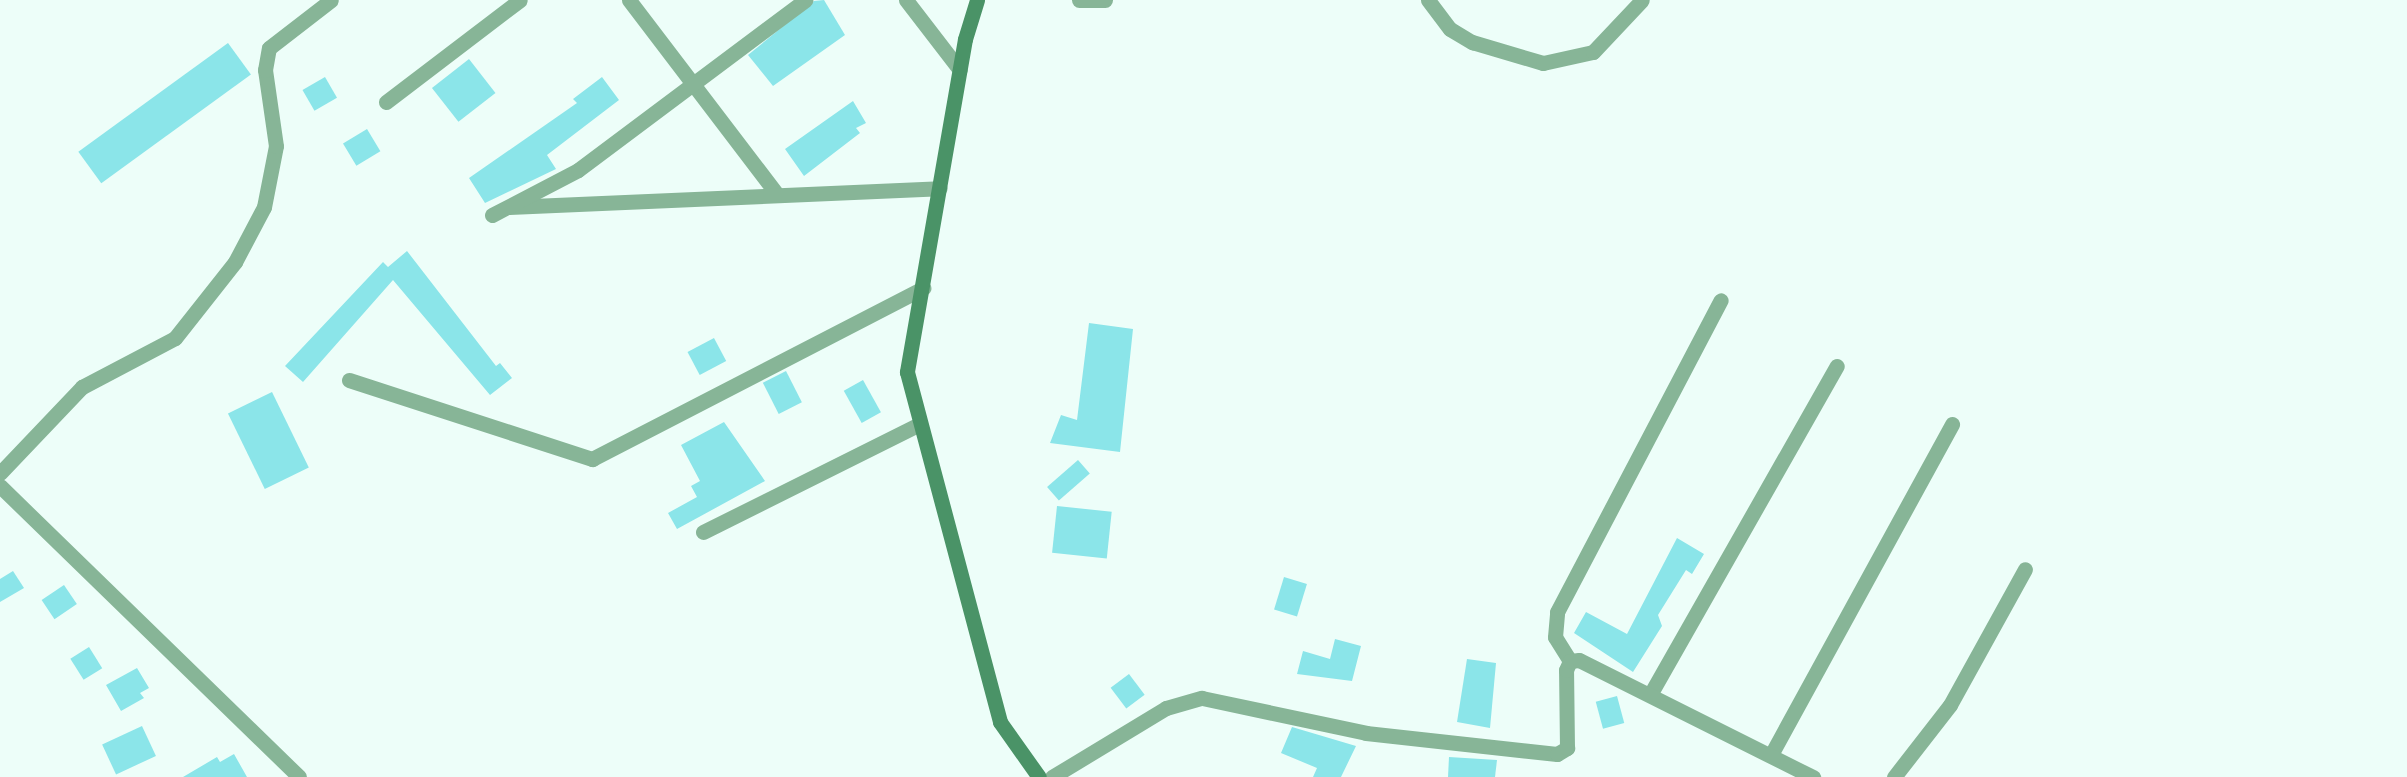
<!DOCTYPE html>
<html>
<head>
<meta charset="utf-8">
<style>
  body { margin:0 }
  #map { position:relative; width:2407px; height:777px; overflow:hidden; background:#edfef9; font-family:Figtree,sans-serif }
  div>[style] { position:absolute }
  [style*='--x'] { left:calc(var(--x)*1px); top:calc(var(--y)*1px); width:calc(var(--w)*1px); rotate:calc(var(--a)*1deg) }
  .building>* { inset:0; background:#8be5e9; transform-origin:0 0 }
  .minor>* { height:15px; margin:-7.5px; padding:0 7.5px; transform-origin:7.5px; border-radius:7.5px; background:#87b597 }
  .tertiary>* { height:15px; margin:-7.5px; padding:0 7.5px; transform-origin:7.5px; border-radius:7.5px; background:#87b597 }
  .secondary>* { height:15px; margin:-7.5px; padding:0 7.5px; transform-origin:7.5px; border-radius:7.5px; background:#4a9367 }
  span { translate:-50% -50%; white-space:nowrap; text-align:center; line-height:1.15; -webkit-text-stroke:6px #edfef9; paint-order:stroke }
</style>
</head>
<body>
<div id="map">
  <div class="building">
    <div style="clip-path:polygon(824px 0,845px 35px,773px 86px,748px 55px,814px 1px)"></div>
    <div style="left:228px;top:43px;width:39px;height:185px;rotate:54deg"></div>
    <div style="left:469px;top:59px;width:43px;height:47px;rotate:52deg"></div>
    <div style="left:325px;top:77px;width:24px;height:26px;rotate:60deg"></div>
    <div style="clip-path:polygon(602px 77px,619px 100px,547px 155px,556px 169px,485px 203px,469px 178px,577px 103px,573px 99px)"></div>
    <div style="clip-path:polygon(853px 101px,866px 123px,856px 128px,860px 133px,804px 176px,785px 149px)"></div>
    <div style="left:367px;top:129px;width:26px;height:28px;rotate:59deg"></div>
    <div style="clip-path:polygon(407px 251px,496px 366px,500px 363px,512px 378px,490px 395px,393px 280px,303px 382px,285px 366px,383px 262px,388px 267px)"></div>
    <div style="clip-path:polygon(1089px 323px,1133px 329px,1120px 452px,1050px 443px,1061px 415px,1077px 420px)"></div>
    <div style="left:714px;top:338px;width:26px;height:30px;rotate:62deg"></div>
    <div style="left:786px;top:371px;width:35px;height:26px;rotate:63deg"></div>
    <div style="left:863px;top:380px;width:37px;height:22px;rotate:61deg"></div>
    <div style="left:272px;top:392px;width:84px;height:49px;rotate:64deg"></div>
    <div style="clip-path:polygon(724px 422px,765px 481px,677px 529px,668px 513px,697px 497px,691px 486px,700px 481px,681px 445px)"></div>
    <div style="left:1078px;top:460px;width:18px;height:41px;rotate:49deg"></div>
    <div style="left:1057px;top:506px;width:55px;height:47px;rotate:6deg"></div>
    <div style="clip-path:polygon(1677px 538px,1704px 554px,1692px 574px,1686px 570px,1658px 615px,1662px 626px,1633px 672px,1574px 633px,1586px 612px,1627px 634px)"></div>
    <div style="clip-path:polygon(13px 571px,24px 588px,0 602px,0 579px)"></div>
    <div style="left:1284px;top:577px;width:24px;height:34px;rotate:17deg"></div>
    <div style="left:64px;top:585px;width:23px;height:27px;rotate:56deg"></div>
    <div style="clip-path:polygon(1335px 639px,1361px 646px,1352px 681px,1297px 674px,1303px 651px,1330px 659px)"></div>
    <div style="left:89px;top:647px;width:25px;height:22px;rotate:58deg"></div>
    <div style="clip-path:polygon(1467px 659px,1496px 663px,1490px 728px,1457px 722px)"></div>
    <div style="clip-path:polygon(137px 668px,149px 688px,140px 693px,144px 698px,121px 711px,106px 685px)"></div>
    <div style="left:1129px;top:674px;width:26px;height:23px;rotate:53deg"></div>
    <div style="left:1617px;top:696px;width:28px;height:22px;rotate:75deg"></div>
    <div style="left:142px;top:726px;width:33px;height:44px;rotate:65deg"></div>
    <div style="clip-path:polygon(1292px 727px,1356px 746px,1341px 777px,1313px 777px,1317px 768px,1281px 753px)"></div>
    <div style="clip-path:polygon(234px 754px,247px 777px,183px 777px,217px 757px,220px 762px)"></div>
    <div style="clip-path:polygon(1449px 757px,1497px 760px,1495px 777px,1448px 777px)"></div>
  </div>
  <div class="minor">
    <div style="--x:629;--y:0;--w:244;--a:52.7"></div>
    <div style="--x:906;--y:0;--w:88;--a:52.4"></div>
    <div style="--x:1079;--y:0;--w:26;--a:0"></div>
    <div style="--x:1428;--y:0;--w:36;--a:53"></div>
    <div style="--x:1450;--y:29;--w:26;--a:31"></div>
    <div style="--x:1472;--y:42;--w:74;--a:16.5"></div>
    <div style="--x:1543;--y:63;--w:51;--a:-12.4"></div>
    <div style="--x:1593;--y:52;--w:71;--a:-46.7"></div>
    <div style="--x:386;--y:102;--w:168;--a:-37.3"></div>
    <div style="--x:509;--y:207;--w:431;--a:-2.5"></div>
    <div style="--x:492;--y:215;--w:97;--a:-27.6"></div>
    <div style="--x:578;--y:170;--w:284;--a:-36.8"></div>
    <div style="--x:349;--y:380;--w:256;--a:18"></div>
    <div style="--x:592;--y:459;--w:373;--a:-27.3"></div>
    <div style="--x:0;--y:473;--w:119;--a:-46.4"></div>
    <div style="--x:82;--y:387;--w:105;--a:-27.8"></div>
    <div style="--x:175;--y:338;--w:97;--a:-51.7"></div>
    <div style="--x:235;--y:262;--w:62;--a:-62.2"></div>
    <div style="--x:264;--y:207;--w:62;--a:-78.9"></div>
    <div style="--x:276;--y:146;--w:77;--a:-98.2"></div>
    <div style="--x:265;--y:70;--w:22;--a:-80"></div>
    <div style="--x:269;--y:48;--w:78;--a:-37.7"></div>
    <div style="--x:703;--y:532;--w:242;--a:-26.5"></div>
    <div style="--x:1570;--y:661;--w:28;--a:-122"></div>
    <div style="--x:1555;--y:637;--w:25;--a:-85"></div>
    <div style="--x:1557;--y:612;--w:352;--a:-62.3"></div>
    <div style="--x:1651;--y:693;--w:376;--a:-60.4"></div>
    <div style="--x:1772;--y:753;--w:375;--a:-61.3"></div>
    <div style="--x:1052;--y:777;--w:133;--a:-31.2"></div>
    <div style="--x:1166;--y:708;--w:37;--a:-16"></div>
    <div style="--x:1202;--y:698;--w:168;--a:12"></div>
    <div style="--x:1366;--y:733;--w:192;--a:6.3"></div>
    <div style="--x:1557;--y:754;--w:12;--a:-31"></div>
    <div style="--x:1567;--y:748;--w:78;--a:-90.7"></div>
    <div style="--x:1566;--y:670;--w:10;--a:-66"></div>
    <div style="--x:1570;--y:661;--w:9;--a:-6"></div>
    <div style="--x:1579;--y:660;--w:262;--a:26.6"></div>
    <div style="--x:1894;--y:777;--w:91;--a:-52.1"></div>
    <div style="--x:1950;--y:705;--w:155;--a:-61.1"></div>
  </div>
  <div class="tertiary">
    <div style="--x:0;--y:486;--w:417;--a:44.2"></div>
  </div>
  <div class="secondary">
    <div style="--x:977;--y:0;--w:41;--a:107.1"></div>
    <div style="--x:965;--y:39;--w:338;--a:99.9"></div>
    <div style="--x:907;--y:372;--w:362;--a:75.1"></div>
    <div style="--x:1000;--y:722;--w:67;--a:54.7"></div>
  </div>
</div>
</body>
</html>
